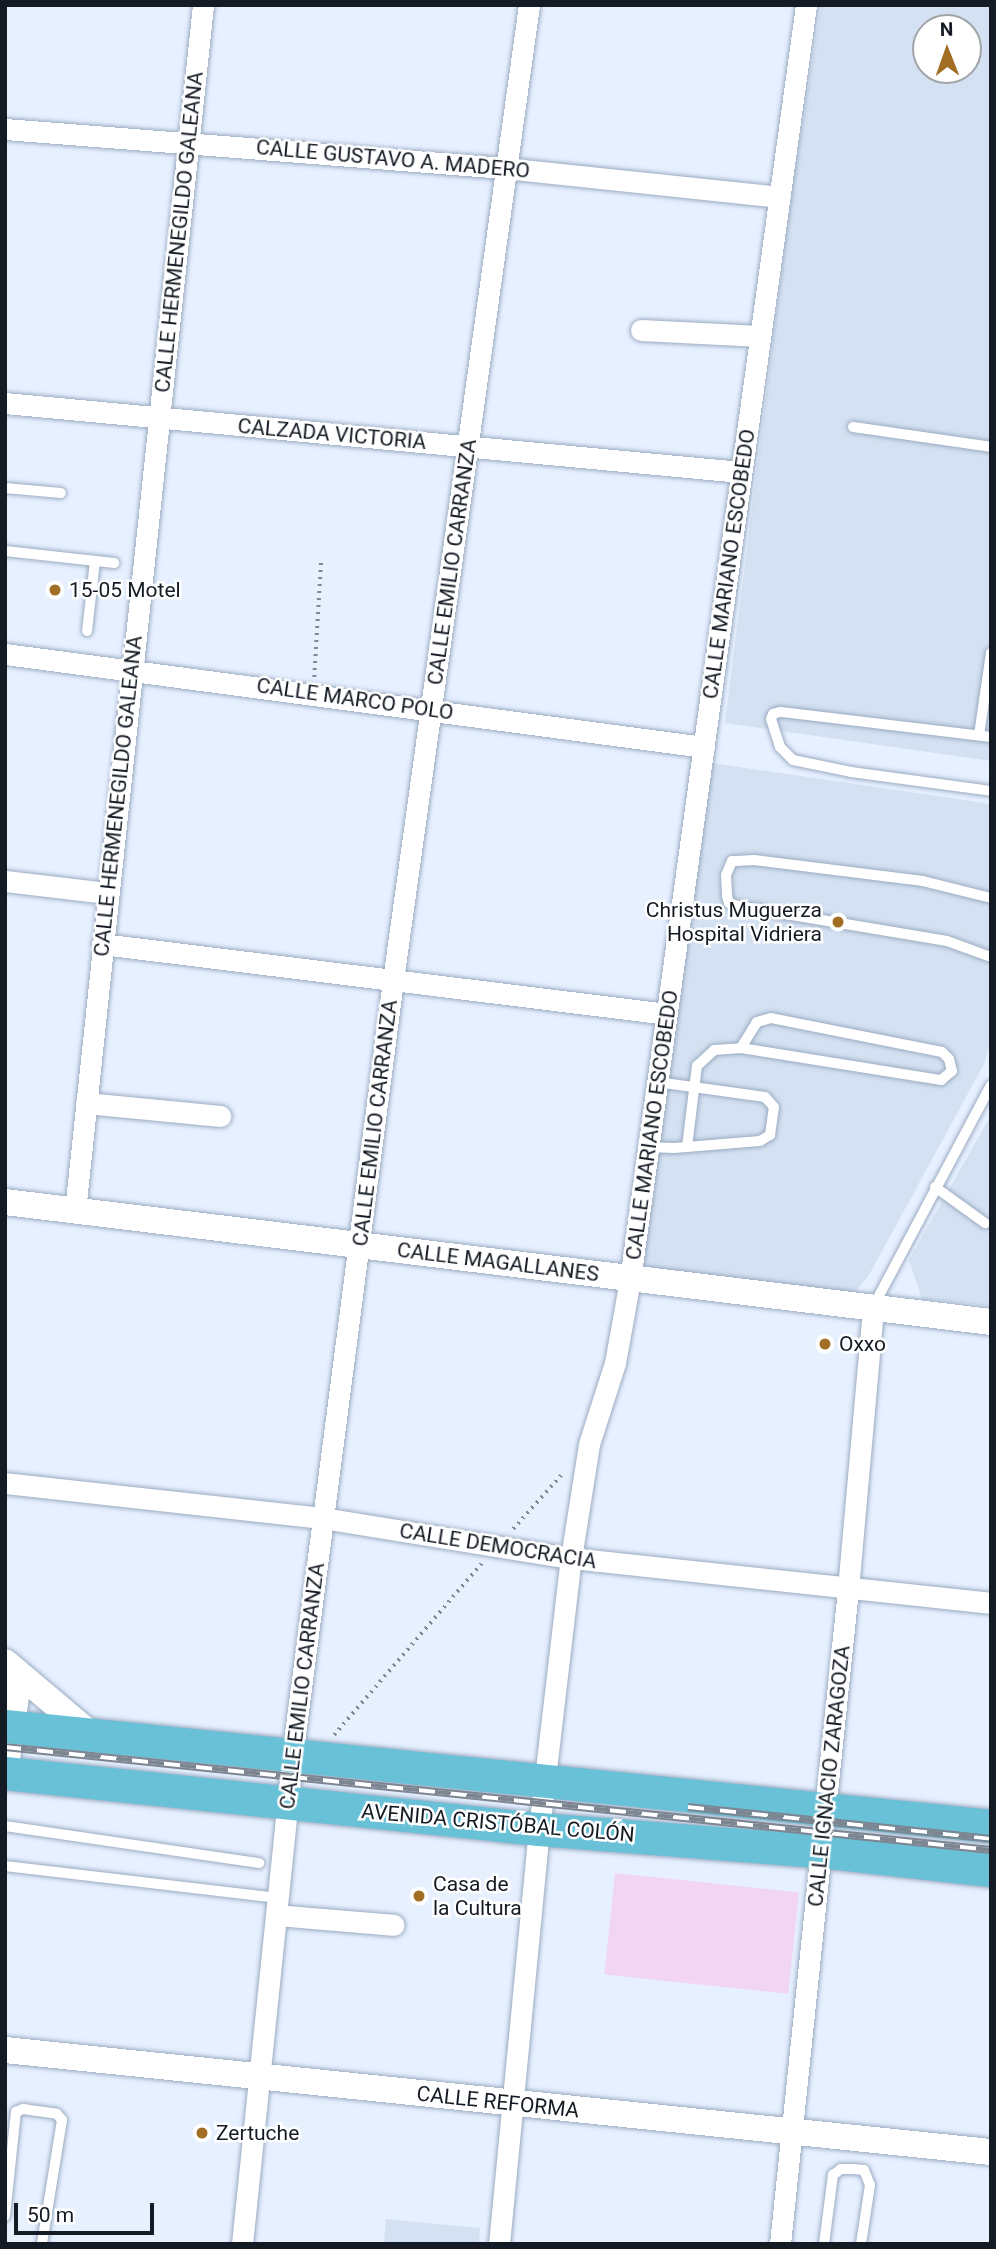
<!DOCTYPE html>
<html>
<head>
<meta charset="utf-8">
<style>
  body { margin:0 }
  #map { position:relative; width:996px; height:2249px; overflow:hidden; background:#e6f0ff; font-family:Roboto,sans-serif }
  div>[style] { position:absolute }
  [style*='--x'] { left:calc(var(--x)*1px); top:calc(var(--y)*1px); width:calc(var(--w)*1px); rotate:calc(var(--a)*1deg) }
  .built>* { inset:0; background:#d4e1f2 }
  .green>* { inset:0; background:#f2d5f1; transform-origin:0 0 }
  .path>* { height:3.5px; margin-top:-1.75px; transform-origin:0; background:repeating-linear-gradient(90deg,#7f8793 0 2px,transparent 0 7px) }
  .roads { filter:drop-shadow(0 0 2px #9babc2) drop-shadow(0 0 2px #9babc2) }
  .service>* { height:10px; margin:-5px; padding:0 5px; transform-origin:5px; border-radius:5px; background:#fff }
  .minor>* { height:21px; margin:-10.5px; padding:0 10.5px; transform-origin:10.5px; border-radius:10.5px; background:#fff }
  .tertiary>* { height:26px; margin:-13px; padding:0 13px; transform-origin:13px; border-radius:13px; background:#fff }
  .primary>* { height:33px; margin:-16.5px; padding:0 16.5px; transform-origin:16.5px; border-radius:16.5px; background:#68c1d7 }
  .rail>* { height:8px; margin-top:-4px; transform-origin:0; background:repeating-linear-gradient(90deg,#fff 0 16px,#7d8591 0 32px); box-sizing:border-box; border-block:2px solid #7d8591 }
  .dots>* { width:19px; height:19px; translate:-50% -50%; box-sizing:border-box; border:4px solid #fff; border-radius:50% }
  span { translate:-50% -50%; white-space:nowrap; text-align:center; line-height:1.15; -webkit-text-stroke:5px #fff; paint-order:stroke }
  .street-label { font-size:21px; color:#151b24 }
  .poi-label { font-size:21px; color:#151b24 }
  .left { translate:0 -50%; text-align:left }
  .right { translate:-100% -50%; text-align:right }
  .frame { position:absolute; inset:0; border:7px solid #151b24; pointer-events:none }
  .north { position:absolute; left:912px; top:14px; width:70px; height:70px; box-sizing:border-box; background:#fff; border:2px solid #a1a4a7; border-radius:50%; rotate:359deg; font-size:19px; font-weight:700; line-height:28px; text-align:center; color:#151b24 }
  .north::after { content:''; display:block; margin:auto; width:24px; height:32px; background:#a16e24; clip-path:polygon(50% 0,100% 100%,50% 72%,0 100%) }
  .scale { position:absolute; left:14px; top:2203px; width:140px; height:32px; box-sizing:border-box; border:4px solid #151b24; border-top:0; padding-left:9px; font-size:21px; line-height:24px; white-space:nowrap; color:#151b24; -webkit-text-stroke:5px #fff; paint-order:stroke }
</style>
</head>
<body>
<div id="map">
  <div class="built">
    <div style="clip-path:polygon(evenodd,821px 5px,991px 5px,991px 761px,725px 723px,792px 190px,821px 5px,926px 28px,968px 28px,968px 70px,926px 70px,926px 28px)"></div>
    <div style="clip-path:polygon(705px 762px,991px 804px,991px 1041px,984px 1064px,869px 1275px,855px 1292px,641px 1268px)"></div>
    <div style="clip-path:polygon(991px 1115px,991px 1306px,922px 1299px,909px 1260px)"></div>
    <div style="clip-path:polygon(386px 2219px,480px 2228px,479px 2244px,384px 2244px)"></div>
  </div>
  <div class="green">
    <div style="left:615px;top:1873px;width:185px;height:102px;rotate:6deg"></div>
  </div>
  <div class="path">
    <div style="--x:314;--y:677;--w:117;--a:-86.6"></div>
    <div style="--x:513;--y:1529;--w:76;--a:-48.2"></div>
    <div style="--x:334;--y:1735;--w:227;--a:-49.3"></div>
  </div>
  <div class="roads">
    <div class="service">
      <div style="--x:853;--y:427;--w:139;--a:8.2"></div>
      <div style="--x:5;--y:488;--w:56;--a:5.1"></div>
      <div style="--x:5;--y:551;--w:110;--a:6.3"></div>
      <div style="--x:87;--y:631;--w:70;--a:-83.5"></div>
      <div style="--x:979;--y:735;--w:83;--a:-81.7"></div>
      <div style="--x:991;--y:737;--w:212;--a:-173.2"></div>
      <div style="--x:780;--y:712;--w:7;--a:164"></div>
      <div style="--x:773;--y:714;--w:5;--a:112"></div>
      <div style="--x:771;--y:719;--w:29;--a:72"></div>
      <div style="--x:780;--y:747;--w:18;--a:45"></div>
      <div style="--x:793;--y:760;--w:59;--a:11.7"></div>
      <div style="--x:851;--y:772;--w:141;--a:7.7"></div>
      <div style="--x:991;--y:898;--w:70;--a:-166"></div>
      <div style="--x:923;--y:881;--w:170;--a:-172.9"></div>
      <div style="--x:754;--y:860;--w:22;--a:177"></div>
      <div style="--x:732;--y:861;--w:15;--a:113"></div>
      <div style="--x:726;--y:875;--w:21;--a:87"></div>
      <div style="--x:727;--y:896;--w:7;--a:74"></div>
      <div style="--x:729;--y:903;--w:9;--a:18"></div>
      <div style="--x:738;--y:906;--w:212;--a:9.5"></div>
      <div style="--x:947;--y:941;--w:47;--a:20"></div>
      <div style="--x:648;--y:1147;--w:26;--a:2"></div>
      <div style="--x:674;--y:1148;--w:86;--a:-4.7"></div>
      <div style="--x:760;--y:1141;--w:12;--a:-31"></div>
      <div style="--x:770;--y:1135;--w:28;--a:-82"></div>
      <div style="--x:774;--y:1107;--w:13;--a:-132"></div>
      <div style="--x:765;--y:1097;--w:109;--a:-172.1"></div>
      <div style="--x:687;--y:1147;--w:82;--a:-83"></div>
      <div style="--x:697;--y:1066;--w:23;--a:-43"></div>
      <div style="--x:714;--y:1050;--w:27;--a:-4"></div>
      <div style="--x:741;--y:1048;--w:203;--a:9.1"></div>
      <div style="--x:941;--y:1080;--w:14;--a:-39"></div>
      <div style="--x:952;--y:1071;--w:12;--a:-104"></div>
      <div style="--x:949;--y:1059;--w:10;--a:-135"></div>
      <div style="--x:942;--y:1052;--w:174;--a:-168.8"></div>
      <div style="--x:771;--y:1018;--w:15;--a:164"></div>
      <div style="--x:757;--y:1022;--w:31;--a:122"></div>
      <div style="--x:935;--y:1187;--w:62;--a:35.8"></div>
      <div style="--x:873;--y:1307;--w:251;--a:-62"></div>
      <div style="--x:5;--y:1826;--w:257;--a:8.3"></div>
      <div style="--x:5;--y:1866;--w:275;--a:6.7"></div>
      <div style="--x:5;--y:2216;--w:105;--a:-84"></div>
      <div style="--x:16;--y:2112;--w:8;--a:-23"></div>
      <div style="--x:23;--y:2109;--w:34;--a:8"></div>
      <div style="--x:57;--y:2114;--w:8;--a:50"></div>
      <div style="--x:62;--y:2120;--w:126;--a:99.2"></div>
      <div style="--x:824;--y:2244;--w:70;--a:-82.6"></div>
      <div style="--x:833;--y:2175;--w:10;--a:-37"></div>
      <div style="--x:841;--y:2169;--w:12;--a:0"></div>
      <div style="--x:853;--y:2169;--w:11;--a:5"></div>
      <div style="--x:864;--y:2170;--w:16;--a:68"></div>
      <div style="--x:870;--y:2185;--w:60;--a:98.7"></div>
    </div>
    <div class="minor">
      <div style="--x:5;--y:129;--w:501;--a:4.47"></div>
      <div style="--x:504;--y:168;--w:277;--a:6"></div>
      <div style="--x:641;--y:330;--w:119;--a:2.9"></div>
      <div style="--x:5;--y:403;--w:739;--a:5.36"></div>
      <div style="--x:5;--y:654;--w:705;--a:7.58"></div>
      <div style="--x:5;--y:881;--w:103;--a:6.7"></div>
      <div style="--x:102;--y:944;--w:569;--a:7.06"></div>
      <div style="--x:86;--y:1103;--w:135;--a:5.5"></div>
      <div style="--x:75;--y:1211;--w:1213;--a:-83.94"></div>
      <div style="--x:5;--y:1483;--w:320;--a:6.3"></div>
      <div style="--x:323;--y:1518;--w:251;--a:9.2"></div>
      <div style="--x:571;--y:1558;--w:422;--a:6.1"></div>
      <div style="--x:276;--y:1915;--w:118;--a:4.8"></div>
      <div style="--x:242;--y:2244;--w:490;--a:-84.1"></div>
      <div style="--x:292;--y:1757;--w:784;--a:-82.59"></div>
      <div style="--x:393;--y:980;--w:984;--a:-82.06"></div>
      <div style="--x:499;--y:2244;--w:417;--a:-84.5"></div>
      <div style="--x:539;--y:1829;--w:273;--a:-83.3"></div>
      <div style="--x:571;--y:1558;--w:115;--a:-81"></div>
      <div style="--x:589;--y:1444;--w:85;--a:-72.2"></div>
      <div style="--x:615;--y:1363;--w:84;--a:-79.8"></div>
      <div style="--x:630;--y:1280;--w:1287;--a:-82.14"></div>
      <div style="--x:780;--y:2244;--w:659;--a:-84.07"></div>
      <div style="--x:848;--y:1589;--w:283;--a:-84.9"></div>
    </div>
    <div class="tertiary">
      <div style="--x:5;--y:1202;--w:993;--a:6.94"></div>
      <div style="--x:5;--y:1662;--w:115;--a:40.1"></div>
      <div style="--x:5;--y:1773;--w:98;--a:-81.8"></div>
      <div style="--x:5;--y:2050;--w:991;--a:5.91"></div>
    </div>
    <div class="primary">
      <div style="--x:5;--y:1726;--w:991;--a:5.79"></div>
      <div style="--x:5;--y:1773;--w:537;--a:5.99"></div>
      <div style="--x:539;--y:1829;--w:283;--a:4.5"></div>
      <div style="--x:821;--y:1851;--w:171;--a:6.4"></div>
    </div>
  </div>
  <div class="rail">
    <div style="--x:5;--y:1747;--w:991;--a:5.96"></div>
    <div style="--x:688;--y:1807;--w:305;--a:6"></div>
  </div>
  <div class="dots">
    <div style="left:55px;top:590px;background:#a16e24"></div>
    <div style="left:838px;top:922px;background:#a16e24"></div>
    <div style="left:825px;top:1344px;background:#a16e24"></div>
    <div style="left:419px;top:1896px;background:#a16e24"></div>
    <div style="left:202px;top:2133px;background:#a16e24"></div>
  </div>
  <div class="street-label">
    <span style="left:393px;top:159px;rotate:5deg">CALLE GUSTAVO A. MADERO</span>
    <span style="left:179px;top:232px;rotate:-84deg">CALLE HERMENEGILDO GALEANA</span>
    <span style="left:332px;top:434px;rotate:5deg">CALZADA VICTORIA</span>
    <span style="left:452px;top:562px;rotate:-82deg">CALLE EMILIO CARRANZA</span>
    <span style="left:729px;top:564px;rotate:-82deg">CALLE MARIANO ESCOBEDO</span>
    <span style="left:355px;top:699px;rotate:8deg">CALLE MARCO POLO</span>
    <span style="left:118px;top:796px;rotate:-84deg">CALLE HERMENEGILDO GALEANA</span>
    <span style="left:375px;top:1123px;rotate:-83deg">CALLE EMILIO CARRANZA</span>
    <span style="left:652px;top:1125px;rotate:-82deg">CALLE MARIANO ESCOBEDO</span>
    <span style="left:498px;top:1262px;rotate:7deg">CALLE MAGALLANES</span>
    <span style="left:498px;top:1546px;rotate:9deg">CALLE DEMOCRACIA</span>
    <span style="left:302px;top:1686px;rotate:-83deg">CALLE EMILIO CARRANZA</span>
    <span style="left:829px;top:1776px;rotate:-84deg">CALLE IGNACIO ZARAGOZA</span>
    <span style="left:498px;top:1823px;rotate:5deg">AVENIDA CRISTÓBAL COLÓN</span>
    <span style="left:498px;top:2102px;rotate:6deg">CALLE REFORMA</span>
  </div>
  <div class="poi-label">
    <span class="left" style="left:69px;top:590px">15-05 Motel</span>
    <span class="right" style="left:822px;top:922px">Christus Muguerza<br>Hospital Vidriera</span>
    <span class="left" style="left:839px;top:1344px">Oxxo</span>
    <span class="left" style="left:433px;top:1896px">Casa de<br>la Cultura</span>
    <span class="left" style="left:216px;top:2133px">Zertuche</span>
  </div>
  <div class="frame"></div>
  <div class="north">N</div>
  <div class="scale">50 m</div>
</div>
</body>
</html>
